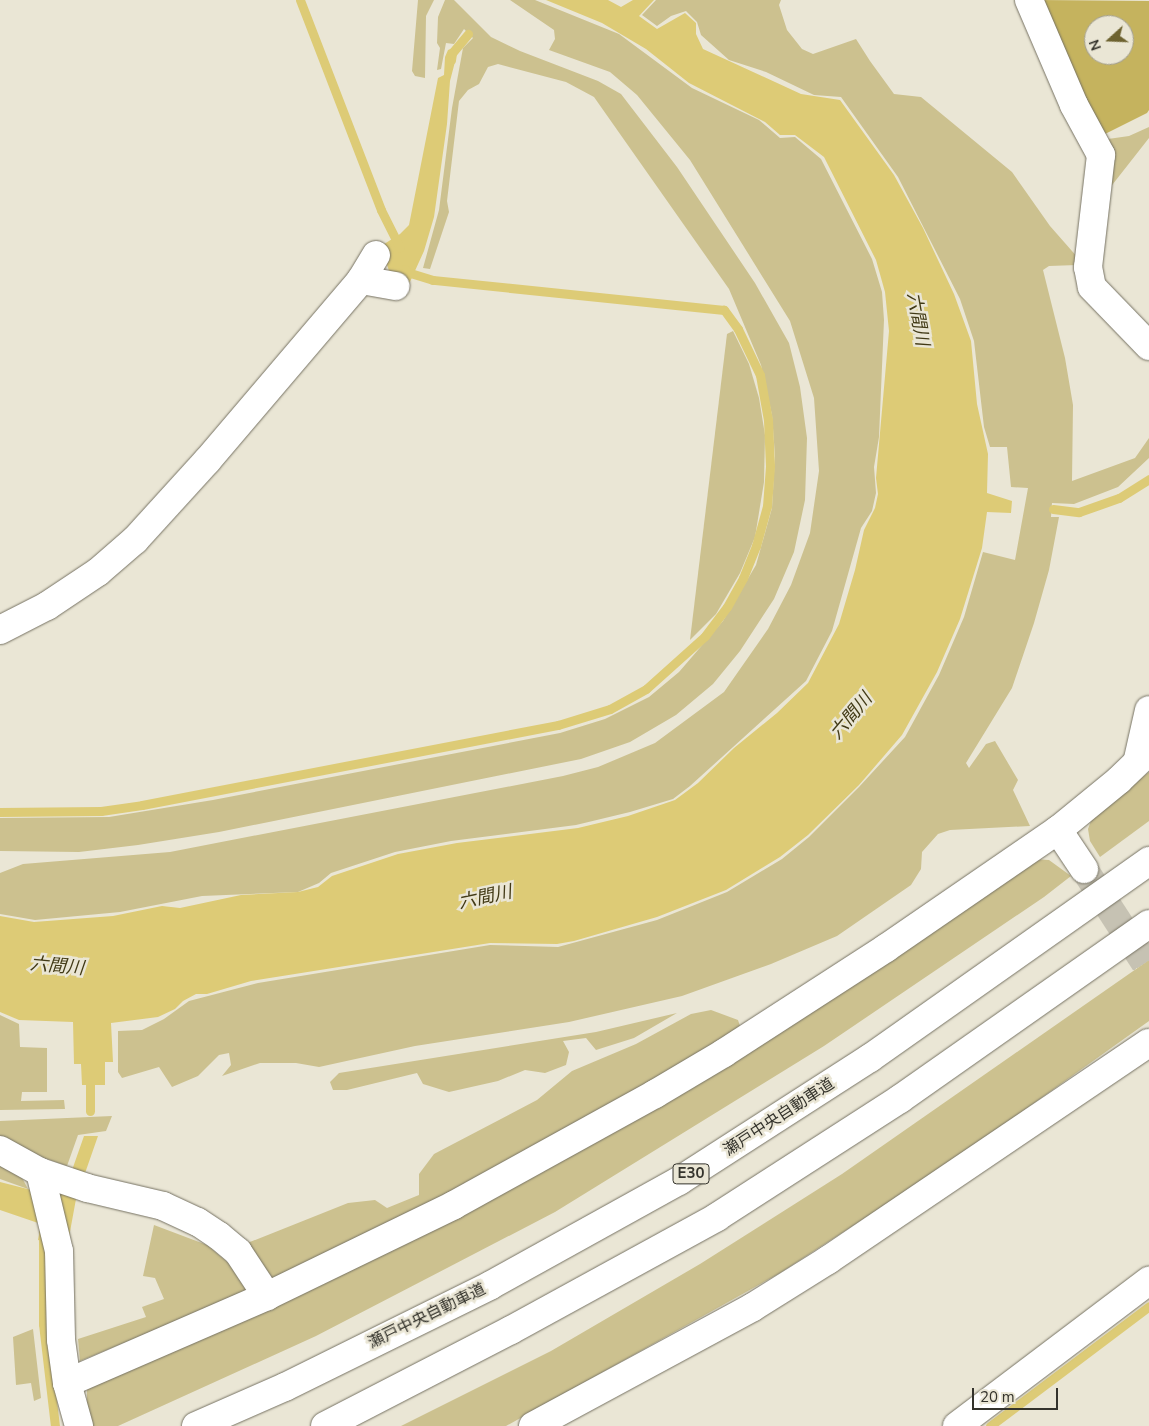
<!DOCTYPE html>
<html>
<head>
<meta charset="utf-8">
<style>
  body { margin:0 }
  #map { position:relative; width:1149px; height:1426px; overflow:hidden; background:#eae6d5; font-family:"Nunito Sans","Noto Sans JP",sans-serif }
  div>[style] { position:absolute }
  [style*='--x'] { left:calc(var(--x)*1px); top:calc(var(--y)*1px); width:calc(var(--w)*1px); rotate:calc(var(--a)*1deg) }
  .green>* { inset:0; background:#ccc18f }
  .forest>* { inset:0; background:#c5b35e }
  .water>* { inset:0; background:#ddcb76 }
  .stream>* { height:9px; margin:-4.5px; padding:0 4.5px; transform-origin:4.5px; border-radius:4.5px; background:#ddcb76 }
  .minor-tunnel>* { height:28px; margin-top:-14px; transform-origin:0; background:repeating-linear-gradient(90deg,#c6c2b3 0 28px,transparent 0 42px) }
  .roads { filter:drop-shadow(0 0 1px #767263) drop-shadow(0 0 1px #767263) }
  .minor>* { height:28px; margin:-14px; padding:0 14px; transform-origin:14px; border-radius:14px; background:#fff }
  .highway>* { height:28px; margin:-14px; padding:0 14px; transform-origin:14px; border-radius:14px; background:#fff }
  span { translate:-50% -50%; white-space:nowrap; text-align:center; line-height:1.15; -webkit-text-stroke:5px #eae6d5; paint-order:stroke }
  .shield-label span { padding:1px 4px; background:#eae6d5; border:1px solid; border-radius:4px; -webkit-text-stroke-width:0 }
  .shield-label { font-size:15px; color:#34332c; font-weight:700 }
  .street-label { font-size:16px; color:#34332c }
  .water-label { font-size:18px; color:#423a16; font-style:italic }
  .north { position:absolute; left:1084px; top:15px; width:50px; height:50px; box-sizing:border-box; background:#eae6d5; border:1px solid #a19e91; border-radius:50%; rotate:250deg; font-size:14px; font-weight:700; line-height:20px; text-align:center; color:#34332c }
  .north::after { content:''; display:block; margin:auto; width:18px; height:22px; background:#6d622f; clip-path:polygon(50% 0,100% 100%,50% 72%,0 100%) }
  .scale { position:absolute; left:972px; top:1388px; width:86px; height:22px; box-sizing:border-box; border:2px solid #34332c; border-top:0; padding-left:6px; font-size:15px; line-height:18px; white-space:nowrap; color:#34332c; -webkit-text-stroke:4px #eae6d5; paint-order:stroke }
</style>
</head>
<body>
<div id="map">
  <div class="green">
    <div style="clip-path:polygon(418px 0,434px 0,426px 16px,425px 78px,415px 76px,412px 71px)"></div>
    <div style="clip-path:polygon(445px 0,454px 0,491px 37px,520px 51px,598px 81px,621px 94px,677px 167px,755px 283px,789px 343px,800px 387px,807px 438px,805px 500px,794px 552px,774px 599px,740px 651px,713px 684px,676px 715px,630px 742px,581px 759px,219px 832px,138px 845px,79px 852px,0 851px,0 818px,109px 817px,213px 800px,560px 733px,605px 719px,649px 697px,679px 672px,723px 621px,756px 565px,772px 508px,775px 456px,772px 415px,761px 365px,729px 289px,594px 97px,566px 82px,498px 64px,488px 67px,479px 84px,468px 90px,459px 101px,447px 201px,449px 212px,430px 269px,423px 268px,439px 210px,452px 108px,463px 48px,473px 38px,464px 29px,454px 44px,446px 43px,441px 69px,437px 70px,440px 48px,437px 43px,438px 17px)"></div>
    <div style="clip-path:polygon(510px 0,535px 0,619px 34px,692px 88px,759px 120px,780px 138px,795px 137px,821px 159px,872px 259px,882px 292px,884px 320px,879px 437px,874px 467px,876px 493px,872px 511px,861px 528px,832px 631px,806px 681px,690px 786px,673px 799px,630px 812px,576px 825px,451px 841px,395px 852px,331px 873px,319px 883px,298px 892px,202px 896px,120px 912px,35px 920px,0 914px,0 873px,23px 864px,170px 852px,563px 776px,598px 767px,655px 743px,724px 692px,768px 629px,791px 585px,810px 533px,819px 471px,814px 398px,790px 321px,690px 160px,637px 95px,610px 72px,549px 50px,555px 39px,554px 30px)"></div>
    <div style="clip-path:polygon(656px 0,781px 0,779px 5px,787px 30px,802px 49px,813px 54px,856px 39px,870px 61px,894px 94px,921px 97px,1012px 172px,1050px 226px,1079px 259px,1077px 265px,1049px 266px,1043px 270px,1065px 358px,1073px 405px,1072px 481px,1135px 458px,1149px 438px,1149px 458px,1118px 487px,1074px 504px,1052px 503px,1051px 517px,1059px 517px,1049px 570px,1034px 623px,1012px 688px,966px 763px,969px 768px,986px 744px,995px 741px,1018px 780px,1013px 790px,1030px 826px,950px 830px,938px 834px,922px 852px,921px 869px,911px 885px,837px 936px,771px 964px,682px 996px,569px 1022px,415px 1046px,319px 1067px,296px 1063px,260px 1063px,222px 1076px,231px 1065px,229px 1053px,219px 1055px,198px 1076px,172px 1087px,159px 1067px,122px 1078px,118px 1072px,118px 1031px,142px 1030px,164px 1019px,189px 1001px,258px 983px,490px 945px,558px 947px,657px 920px,727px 892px,782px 859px,809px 837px,859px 787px,905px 737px,939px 675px,964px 617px,983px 552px,1015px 560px,1028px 488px,1011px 487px,1007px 447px,990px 447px,984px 427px,974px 341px,960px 299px,898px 177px,841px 97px,814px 95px,766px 72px,729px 60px,701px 35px,697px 22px,686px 11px,671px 16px,657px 26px,642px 15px)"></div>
    <div style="clip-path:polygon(1149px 127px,1149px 138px,1109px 189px,1108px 139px,1129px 136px)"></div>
    <div style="clip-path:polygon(733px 331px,749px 364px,759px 398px,765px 435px,764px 482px,755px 537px,740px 573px,716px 614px,690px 640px,727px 334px)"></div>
    <div style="clip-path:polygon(1149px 772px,1149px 821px,1100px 857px,1090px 841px,1088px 829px,1092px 818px)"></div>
    <div style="clip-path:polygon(1033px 859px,1049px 860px,1071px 876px,1044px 897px,824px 1046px,555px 1212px,316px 1336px,118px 1426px,90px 1426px,87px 1416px,87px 1390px,90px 1382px,252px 1315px)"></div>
    <div style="clip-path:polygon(1149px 960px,1149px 1021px,953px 1161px,780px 1273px,506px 1426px,401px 1426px,551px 1351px,700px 1264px,842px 1174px)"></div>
    <div style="clip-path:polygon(711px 1010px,738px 1020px,740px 1026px,730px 1036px,441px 1199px,273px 1279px,245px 1244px,348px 1203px,375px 1200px,387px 1208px,419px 1195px,419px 1174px,434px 1154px,537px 1100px,572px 1071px,636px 1044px,691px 1014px)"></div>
    <div style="clip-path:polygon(677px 1013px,634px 1038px,596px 1050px,586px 1038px,563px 1041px,569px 1052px,566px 1065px,545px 1073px,525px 1070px,498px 1081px,449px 1092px,423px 1084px,417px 1073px,347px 1090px,333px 1090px,330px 1082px,339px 1073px,596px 1032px)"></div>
    <div style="clip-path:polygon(0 1015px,19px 1024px,20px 1047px,47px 1048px,47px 1092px,22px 1092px,21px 1101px,64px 1100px,65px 1109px,0 1110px)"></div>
    <div style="clip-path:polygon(112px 1116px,106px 1131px,78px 1135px,67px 1166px,27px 1152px,0 1137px,0 1121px)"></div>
    <div style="clip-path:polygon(0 1159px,19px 1172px,28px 1189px,0 1179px)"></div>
    <div style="clip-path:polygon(154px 1225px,207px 1245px,238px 1271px,247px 1292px,80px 1361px,78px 1339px,146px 1317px,142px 1307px,164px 1299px,155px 1278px,143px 1276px)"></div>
    <div style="clip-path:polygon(33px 1329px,41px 1398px,34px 1401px,31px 1383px,16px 1385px,13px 1337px)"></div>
  </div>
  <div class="forest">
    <div style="clip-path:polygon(evenodd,1039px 0,1149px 1px,1149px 110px,1147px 113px,1103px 135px,1076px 93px,1039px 0,1094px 25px,1124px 25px,1124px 55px,1094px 55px,1094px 25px)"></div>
  </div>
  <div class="water">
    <div style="clip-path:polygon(546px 0,608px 0,621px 7px,633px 0,654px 0,639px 16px,657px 29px,685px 13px,696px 23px,696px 34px,703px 49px,801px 94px,840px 100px,894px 175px,923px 228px,954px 294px,971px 341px,977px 404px,988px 454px,987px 493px,1012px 501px,1011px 513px,987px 512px,982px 548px,960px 619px,937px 672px,902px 735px,859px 785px,808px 835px,780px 857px,726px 890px,657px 917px,574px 941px,557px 944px,490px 943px,251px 981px,207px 994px,196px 994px,183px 1001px,175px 1009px,158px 1017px,111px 1023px,113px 1062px,105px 1062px,105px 1085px,82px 1085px,81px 1064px,74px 1064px,73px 1022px,19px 1020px,0 1012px,0 916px,34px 922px,113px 916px,162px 906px,180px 908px,241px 895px,298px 892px,318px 887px,332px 876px,398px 854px,457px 843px,578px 828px,628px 816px,675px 800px,698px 783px,734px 748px,777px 713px,808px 683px,839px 624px,855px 570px,864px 530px,875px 508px,878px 494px,876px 478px,889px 331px,885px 292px,876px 260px,824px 157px,795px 135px,780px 135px,765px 122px,689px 83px,646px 49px,602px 23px)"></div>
    <div style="clip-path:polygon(453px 48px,456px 58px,450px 81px,447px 124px,434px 217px,424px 251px,409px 284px,392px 280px,381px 246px,400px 234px,409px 225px,438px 78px,444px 75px,445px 57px,448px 50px)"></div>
    <div style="clip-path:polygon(84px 1136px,98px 1136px,76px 1199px,67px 1248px,38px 1240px,41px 1224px,0 1210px,0 1182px,55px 1196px,64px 1193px)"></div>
  </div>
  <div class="stream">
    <div style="--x:300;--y:0;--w:225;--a:68.9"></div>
    <div style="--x:381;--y:210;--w:42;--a:63.4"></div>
    <div style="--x:451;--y:60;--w:7;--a:-82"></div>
    <div style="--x:452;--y:53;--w:25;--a:-50"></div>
    <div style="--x:1053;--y:509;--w:26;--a:7"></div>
    <div style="--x:1079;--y:512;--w:42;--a:-19.3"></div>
    <div style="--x:1119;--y:498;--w:36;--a:-32"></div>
    <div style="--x:0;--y:812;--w:101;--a:-0.6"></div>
    <div style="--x:101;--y:811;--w:41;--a:-8.3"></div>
    <div style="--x:142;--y:805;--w:424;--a:-10.9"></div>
    <div style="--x:558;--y:725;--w:54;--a:-17.1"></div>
    <div style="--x:610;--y:709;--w:41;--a:-29.1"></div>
    <div style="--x:646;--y:689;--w:79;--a:-41.9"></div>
    <div style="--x:705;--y:636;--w:36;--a:-53"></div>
    <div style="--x:727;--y:607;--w:33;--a:-61"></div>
    <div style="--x:743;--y:578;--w:35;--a:-68"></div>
    <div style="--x:756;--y:546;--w:41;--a:-74.6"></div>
    <div style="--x:767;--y:506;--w:40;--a:-85.7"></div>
    <div style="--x:770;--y:466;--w:46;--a:-92.5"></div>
    <div style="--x:768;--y:420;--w:46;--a:-100.1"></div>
    <div style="--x:760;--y:375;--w:51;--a:-115.6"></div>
    <div style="--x:738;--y:329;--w:24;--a:-126"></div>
    <div style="--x:724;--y:310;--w:293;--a:-174.1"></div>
    <div style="--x:433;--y:280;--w:28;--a:-163"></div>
    <div style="--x:406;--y:272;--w:3;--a:-108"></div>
    <div style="--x:90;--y:1111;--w:38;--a:-90"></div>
    <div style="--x:43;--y:1232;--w:92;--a:90"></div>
    <div style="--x:43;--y:1324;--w:103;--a:83.3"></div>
    <div style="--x:990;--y:1426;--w:199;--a:-37"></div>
  </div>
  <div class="minor-tunnel">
    <div style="--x:1084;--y:869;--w:119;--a:57"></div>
  </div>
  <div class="roads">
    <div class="minor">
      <div style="--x:1029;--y:0;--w:114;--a:66.8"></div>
      <div style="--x:1074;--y:105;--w:57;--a:61.6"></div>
      <div style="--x:1101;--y:155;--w:113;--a:96.6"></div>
      <div style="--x:1088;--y:267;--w:20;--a:79"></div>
      <div style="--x:1092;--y:287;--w:82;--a:46"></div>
      <div style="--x:361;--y:280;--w:35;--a:10"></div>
      <div style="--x:0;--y:630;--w:53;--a:-27.1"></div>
      <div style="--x:47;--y:606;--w:61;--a:-33.7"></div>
      <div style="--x:98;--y:572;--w:49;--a:-40.9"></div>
      <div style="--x:135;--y:540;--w:107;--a:-47.7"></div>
      <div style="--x:207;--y:461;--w:238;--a:-49.6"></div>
      <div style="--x:361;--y:280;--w:29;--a:-59"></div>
      <div style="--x:1138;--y:759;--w:50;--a:-77.3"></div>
      <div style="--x:1058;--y:830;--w:47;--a:56.3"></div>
      <div style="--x:0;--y:1150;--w:46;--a:28.8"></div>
      <div style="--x:40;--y:1172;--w:50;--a:18.8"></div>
      <div style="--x:87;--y:1188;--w:78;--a:13.3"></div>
      <div style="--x:163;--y:1206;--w:38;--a:25"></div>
      <div style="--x:198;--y:1222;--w:25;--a:34"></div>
      <div style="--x:219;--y:1236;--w:25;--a:40"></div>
      <div style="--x:238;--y:1252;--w:53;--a:56.6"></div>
      <div style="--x:40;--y:1172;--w:81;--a:76.5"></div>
      <div style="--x:59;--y:1251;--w:89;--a:88.7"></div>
      <div style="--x:61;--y:1340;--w:43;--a:82.1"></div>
      <div style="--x:67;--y:1383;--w:45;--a:74.4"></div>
      <div style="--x:67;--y:1383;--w:218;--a:-23.5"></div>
      <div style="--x:267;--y:1296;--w:208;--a:-25.9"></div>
      <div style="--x:454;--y:1205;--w:230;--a:-28.9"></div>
      <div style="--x:655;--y:1094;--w:80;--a:-30.7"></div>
      <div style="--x:724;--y:1053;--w:193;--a:-32.9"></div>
      <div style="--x:886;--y:948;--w:209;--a:-34.5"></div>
      <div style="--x:1058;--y:830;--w:79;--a:-39.3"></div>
      <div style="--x:1119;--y:780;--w:42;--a:-44"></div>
      <div style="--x:533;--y:1426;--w:250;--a:-28.4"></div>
      <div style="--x:753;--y:1307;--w:89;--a:-32.1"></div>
      <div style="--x:828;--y:1260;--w:387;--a:-34.1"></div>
      <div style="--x:957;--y:1426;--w:241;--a:-37.1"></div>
    </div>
    <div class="highway">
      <div style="--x:196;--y:1426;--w:97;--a:-23.7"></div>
      <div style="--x:285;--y:1387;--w:230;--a:-26.3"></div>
      <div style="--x:491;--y:1285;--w:215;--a:-29"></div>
      <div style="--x:679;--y:1181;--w:227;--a:-32.8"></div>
      <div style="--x:870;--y:1058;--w:342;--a:-35.2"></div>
      <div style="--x:325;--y:1426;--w:209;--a:-27.3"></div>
      <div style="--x:511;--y:1330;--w:235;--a:-28.7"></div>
      <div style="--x:717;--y:1217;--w:218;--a:-32.8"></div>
      <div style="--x:900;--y:1099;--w:304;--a:-35.1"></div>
    </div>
  </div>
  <div class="shield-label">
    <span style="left:691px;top:1174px">E30</span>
  </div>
  <div class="street-label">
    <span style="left:779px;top:1117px;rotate:-33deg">瀬戸中央自動車道</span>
    <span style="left:427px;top:1316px;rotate:-26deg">瀬戸中央自動車道</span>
  </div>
  <div class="water-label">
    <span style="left:918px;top:319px;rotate:80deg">六間川</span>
    <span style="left:851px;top:716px;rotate:-50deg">六間川</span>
    <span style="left:485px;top:897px;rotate:-12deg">六間川</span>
    <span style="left:57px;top:966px;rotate:5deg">六間川</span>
  </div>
  <div class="north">N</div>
  <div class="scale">20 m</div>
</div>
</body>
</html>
